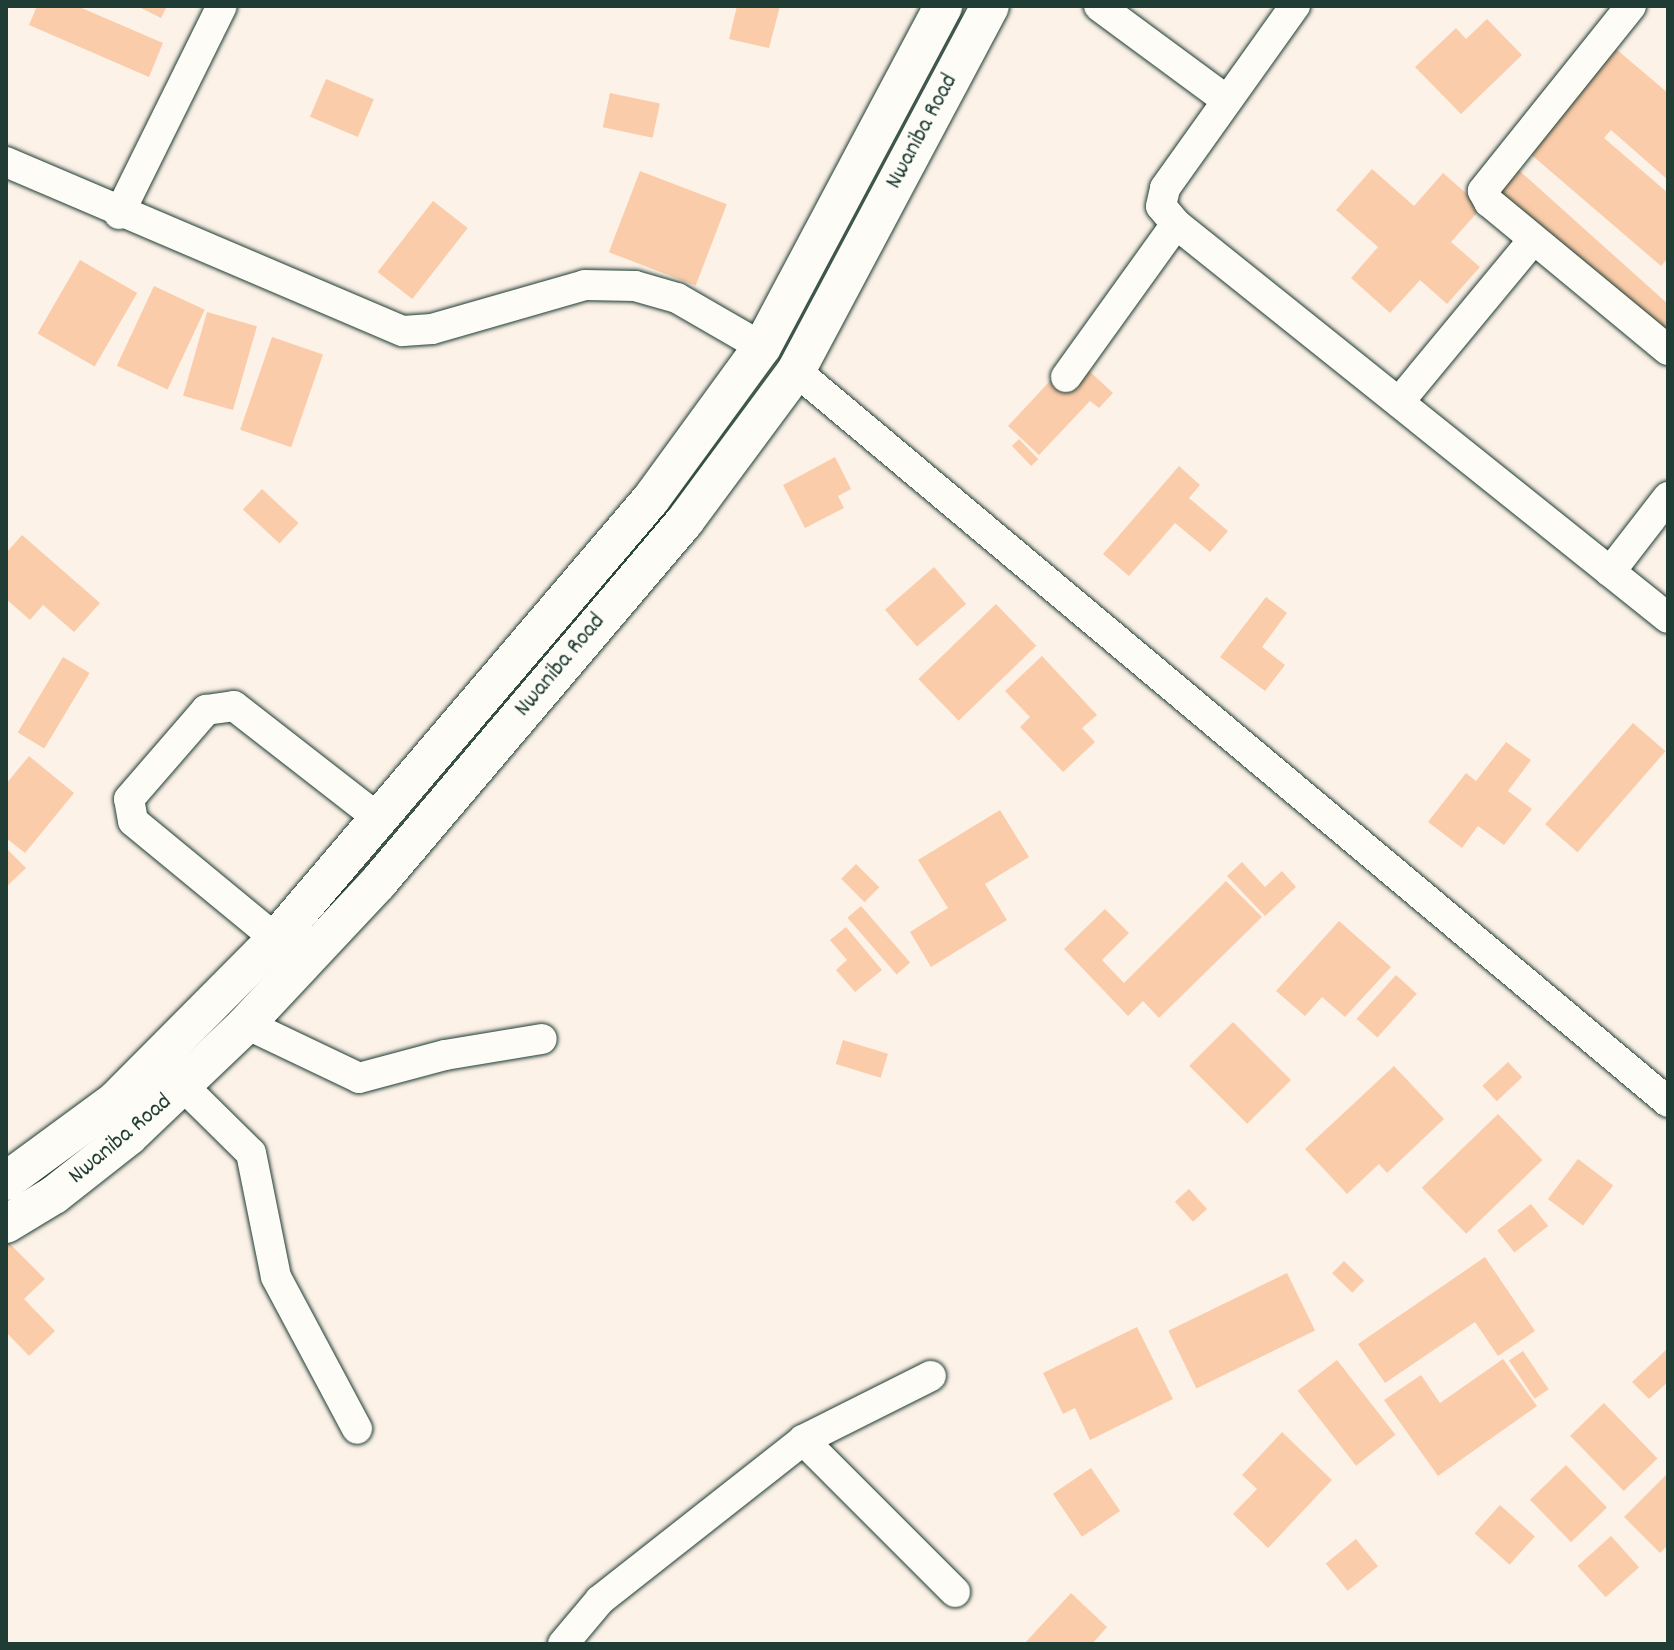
<!DOCTYPE html>
<html>
<head>
<meta charset="utf-8">
<style>
  body { margin:0 }
  #map { position:relative; width:1674px; height:1650px; overflow:hidden; background:#fdf2e8; font-family:Dekko,sans-serif }
  div>[style] { position:absolute }
  [style*='--x'] { left:calc(var(--x)*1px); top:calc(var(--y)*1px); width:calc(var(--w)*1px); rotate:calc(var(--a)*1deg) }
  .building>* { inset:0; background:#fbccaa; transform-origin:0 0 }
  .roads { filter:drop-shadow(0 0 2px #1f3d34) drop-shadow(0 0 2px #1f3d34) }
  .minor>* { height:30px; margin:-15px; padding:0 15px; transform-origin:15px; border-radius:15px; background:#fdfcf7 }
  .major>* { height:38px; margin:-19px; padding:0 19px; transform-origin:19px; border-radius:19px; background:#fdfcf7 }
  span { translate:-50% -50%; white-space:nowrap; text-align:center; line-height:1.15; -webkit-text-stroke:7px #fdfcf7; paint-order:stroke }
  .street-label { font-size:24px; color:#1f3d34 }
  .frame { position:absolute; inset:0; border:8px solid #1f3d34; pointer-events:none }
</style>
</head>
<body>
<div id="map">
  <div class="building">
    <div style="clip-path:polygon(37px 6px,77px 6px,163px 43px,149px 77px,29px 25px)"></div>
    <div style="clip-path:polygon(137px 6px,167px 6px,161px 18px)"></div>
    <div style="clip-path:polygon(737px 6px,780px 6px,769px 48px,729px 39px)"></div>
    <div style="clip-path:polygon(1487px 19px,1522px 55px,1461px 114px,1415px 67px,1456px 28px,1466px 39px)"></div>
    <div style="clip-path:polygon(1610px 44px,1668px 93px,1668px 180px,1611px 130px,1604px 138px,1668px 193px,1668px 258px,1661px 266px,1521px 146px)"></div>
    <div style="left:326px;top:79px;width:52px;height:41px;rotate:23deg"></div>
    <div style="left:610px;top:93px;width:51px;height:35px;rotate:12deg"></div>
    <div style="clip-path:polygon(1503px 156px,1668px 304px,1668px 361px,1475px 187px)"></div>
    <div style="clip-path:polygon(1372px 169px,1414px 206px,1443px 173px,1482px 207px,1451px 242px,1480px 267px,1447px 304px,1420px 280px,1390px 313px,1351px 278px,1378px 247px,1336px 210px)"></div>
    <div style="left:640px;top:171px;width:93px;height:87px;rotate:21deg"></div>
    <div style="left:433px;top:201px;width:44px;height:90px;rotate:38deg"></div>
    <div style="left:80px;top:260px;width:66px;height:85px;rotate:30deg"></div>
    <div style="left:154px;top:286px;width:56px;height:88px;rotate:25deg"></div>
    <div style="left:207px;top:312px;width:52px;height:87px;rotate:16deg"></div>
    <div style="left:272px;top:337px;width:54px;height:98px;rotate:19deg"></div>
    <div style="clip-path:polygon(1073px 356px,1113px 393px,1099px 408px,1090px 401px,1039px 455px,1008px 426px)"></div>
    <div style="left:1019px;top:439px;width:28px;height:10px;rotate:46deg"></div>
    <div style="clip-path:polygon(835px 457px,851px 489px,838px 496px,844px 508px,805px 528px,783px 485px)"></div>
    <div style="clip-path:polygon(1179px 466px,1200px 485px,1189px 498px,1228px 531px,1210px 552px,1175px 523px,1129px 576px,1103px 554px)"></div>
    <div style="left:262px;top:489px;width:50px;height:28px;rotate:43deg"></div>
    <div style="clip-path:polygon(22px 535px,100px 603px,74px 632px,43px 605px,30px 620px,6px 599px,6px 553px)"></div>
    <div style="left:934px;top:567px;width:49px;height:65px;rotate:49deg"></div>
    <div style="clip-path:polygon(1266px 597px,1287px 613px,1262px 647px,1285px 665px,1265px 691px,1220px 657px)"></div>
    <div style="left:996px;top:604px;width:58px;height:108px;rotate:46deg"></div>
    <div style="clip-path:polygon(1042px 656px,1097px 715px,1082px 728px,1095px 742px,1063px 772px,1020px 727px,1030px 717px,1005px 691px)"></div>
    <div style="left:63px;top:657px;width:31px;height:88px;rotate:31deg"></div>
    <div style="left:1633px;top:723px;width:43px;height:134px;rotate:41deg"></div>
    <div style="clip-path:polygon(1506px 742px,1531px 760px,1508px 791px,1532px 809px,1504px 845px,1478px 826px,1462px 848px,1428px 822px,1466px 773px,1476px 781px)"></div>
    <div style="clip-path:polygon(29px 756px,74px 793px,25px 853px,6px 838px,6px 784px)"></div>
    <div style="clip-path:polygon(1000px 810px,1029px 857px,985px 884px,1007px 920px,931px 967px,910px 932px,948px 908px,918px 860px)"></div>
    <div style="clip-path:polygon(6px 848px,26px 868px,6px 887px)"></div>
    <div style="clip-path:polygon(1242px 862px,1265px 887px,1282px 871px,1296px 887px,1265px 916px,1227px 876px)"></div>
    <div style="left:856px;top:864px;width:33px;height:21px;rotate:45deg"></div>
    <div style="clip-path:polygon(1226px 881px,1262px 917px,1159px 1018px,1143px 1001px,1128px 1016px,1064px 949px,1105px 909px,1129px 933px,1102px 960px,1124px 983px)"></div>
    <div style="left:861px;top:906px;width:75px;height:18px;rotate:49deg"></div>
    <div style="clip-path:polygon(1339px 921px,1391px 967px,1345px 1017px,1322px 997px,1305px 1016px,1276px 991px)"></div>
    <div style="clip-path:polygon(846px 927px,882px 970px,855px 992px,836px 970px,847px 960px,830px 940px)"></div>
    <div style="left:1396px;top:975px;width:28px;height:59px;rotate:42deg"></div>
    <div style="left:1233px;top:1022px;width:82px;height:62px;rotate:45deg"></div>
    <div style="left:843px;top:1040px;width:47px;height:25px;rotate:17deg"></div>
    <div style="left:1508px;top:1062px;width:21px;height:35px;rotate:47deg"></div>
    <div style="clip-path:polygon(1394px 1066px,1444px 1119px,1387px 1173px,1379px 1164px,1347px 1194px,1305px 1149px)"></div>
    <div style="left:1498px;top:1114px;width:64px;height:106px;rotate:46deg"></div>
    <div style="left:1578px;top:1159px;width:44px;height:50px;rotate:37deg"></div>
    <div style="left:1189px;top:1189px;width:27px;height:19px;rotate:48deg"></div>
    <div style="left:1531px;top:1204px;width:28px;height:43px;rotate:52deg"></div>
    <div style="clip-path:polygon(8px 1242px,45px 1279px,24px 1299px,55px 1331px,29px 1356px,6px 1332px)"></div>
    <div style="clip-path:polygon(1485px 1257px,1535px 1331px,1498px 1356px,1475px 1322px,1385px 1383px,1358px 1344px)"></div>
    <div style="left:1344px;top:1261px;width:28px;height:17px;rotate:44deg"></div>
    <div style="left:1287px;top:1273px;width:64px;height:132px;rotate:64deg"></div>
    <div style="clip-path:polygon(1137px 1327px,1173px 1399px,1090px 1440px,1075px 1408px,1063px 1414px,1043px 1373px)"></div>
    <div style="clip-path:polygon(1668px 1348px,1668px 1382px,1649px 1399px,1632px 1382px)"></div>
    <div style="left:1523px;top:1351px;width:46px;height:17px;rotate:56deg"></div>
    <div style="clip-path:polygon(1503px 1359px,1537px 1406px,1438px 1476px,1384px 1400px,1421px 1375px,1440px 1403px)"></div>
    <div style="left:1337px;top:1360px;width:95px;height:50px;rotate:52deg"></div>
    <div style="left:1604px;top:1403px;width:77px;height:47px;rotate:46deg"></div>
    <div style="clip-path:polygon(1282px 1432px,1332px 1480px,1268px 1548px,1233px 1514px,1257px 1489px,1242px 1475px)"></div>
    <div style="left:1566px;top:1465px;width:59px;height:50px;rotate:46deg"></div>
    <div style="left:1091px;top:1468px;width:52px;height:46px;rotate:56deg"></div>
    <div style="clip-path:polygon(1666px 1475px,1668px 1545px,1660px 1553px,1624px 1517px)"></div>
    <div style="left:1500px;top:1505px;width:47px;height:38px;rotate:42deg"></div>
    <div style="left:1611px;top:1536px;width:42px;height:45px;rotate:48deg"></div>
    <div style="left:1356px;top:1539px;width:35px;height:39px;rotate:51deg"></div>
    <div style="clip-path:polygon(1071px 1593px,1107px 1627px,1092px 1644px,1024px 1644px)"></div>
  </div>
  <div class="roads">
    <div class="minor">
      <div style="--x:1099;--y:6;--w:157;--a:36.4"></div>
      <div style="--x:1631;--y:6;--w:237;--a:128.7"></div>
      <div style="--x:1483;--y:191;--w:13;--a:61"></div>
      <div style="--x:1489;--y:202;--w:232;--a:39.6"></div>
      <div style="--x:6;--y:162;--w:431;--a:23.1"></div>
      <div style="--x:403;--y:331;--w:29;--a:-4"></div>
      <div style="--x:432;--y:329;--w:159;--a:-16"></div>
      <div style="--x:585;--y:285;--w:50;--a:1.1"></div>
      <div style="--x:635;--y:286;--w:44;--a:15.9"></div>
      <div style="--x:677;--y:298;--w:98;--a:30"></div>
      <div style="--x:119;--y:214;--w:232;--a:-63.7"></div>
      <div style="--x:1176;--y:224;--w:23;--a:-130"></div>
      <div style="--x:1161;--y:206;--w:18;--a:-77"></div>
      <div style="--x:1165;--y:188;--w:224;--a:-54.5"></div>
      <div style="--x:796;--y:371;--w:1138;--a:39.97"></div>
      <div style="--x:1066;--y:377;--w:188;--a:-54.3"></div>
      <div style="--x:1176;--y:224;--w:630;--a:38.69"></div>
      <div style="--x:1399;--y:402;--w:210;--a:-50.4"></div>
      <div style="--x:1610;--y:572;--w:95;--a:-52.3"></div>
      <div style="--x:276;--y:939;--w:185;--a:-140.5"></div>
      <div style="--x:133;--y:821;--w:22;--a:-100"></div>
      <div style="--x:129;--y:799;--w:118;--a:-49.1"></div>
      <div style="--x:206;--y:710;--w:28;--a:-8"></div>
      <div style="--x:234;--y:706;--w:184;--a:37.9"></div>
      <div style="--x:246;--y:1024;--w:125;--a:25.5"></div>
      <div style="--x:359;--y:1078;--w:89;--a:-15"></div>
      <div style="--x:445;--y:1055;--w:98;--a:-9.4"></div>
      <div style="--x:183;--y:1086;--w:95;--a:44.6"></div>
      <div style="--x:251;--y:1153;--w:126;--a:78.6"></div>
      <div style="--x:276;--y:1277;--w:172;--a:61.9"></div>
      <div style="--x:803;--y:1440;--w:215;--a:45"></div>
      <div style="--x:563;--y:1644;--w:57;--a:-49.9"></div>
      <div style="--x:600;--y:1600;--w:258;--a:-38.2"></div>
      <div style="--x:803;--y:1440;--w:143;--a:-26.6"></div>
    </div>
    <div class="major">
      <div style="--x:6;--y:1181;--w:135;--a:-36.3"></div>
      <div style="--x:115;--y:1101;--w:228;--a:-45.2"></div>
      <div style="--x:276;--y:939;--w:578;--a:-49.56"></div>
      <div style="--x:651;--y:499;--w:188;--a:-53.9"></div>
      <div style="--x:762;--y:347;--w:386;--a:-62"></div>
      <div style="--x:6;--y:1224;--w:56;--a:-31.1"></div>
      <div style="--x:54;--y:1195;--w:95;--a:-38.2"></div>
      <div style="--x:129;--y:1136;--w:162;--a:-43.7"></div>
      <div style="--x:246;--y:1024;--w:193;--a:-46.9"></div>
      <div style="--x:378;--y:883;--w:475;--a:-49.7"></div>
      <div style="--x:685;--y:521;--w:187;--a:-53.5"></div>
      <div style="--x:796;--y:371;--w:413;--a:-62"></div>
    </div>
  </div>
  <div class="street-label">
    <span style="left:923px;top:132px;rotate:-62deg">Nwaniba Road</span>
    <span style="left:561px;top:666px;rotate:-50deg">Nwaniba Road</span>
    <span style="left:121px;top:1140px;rotate:-40deg">Nwaniba Road</span>
  </div>
  <div class="frame"></div>
</div>
</body>
</html>
